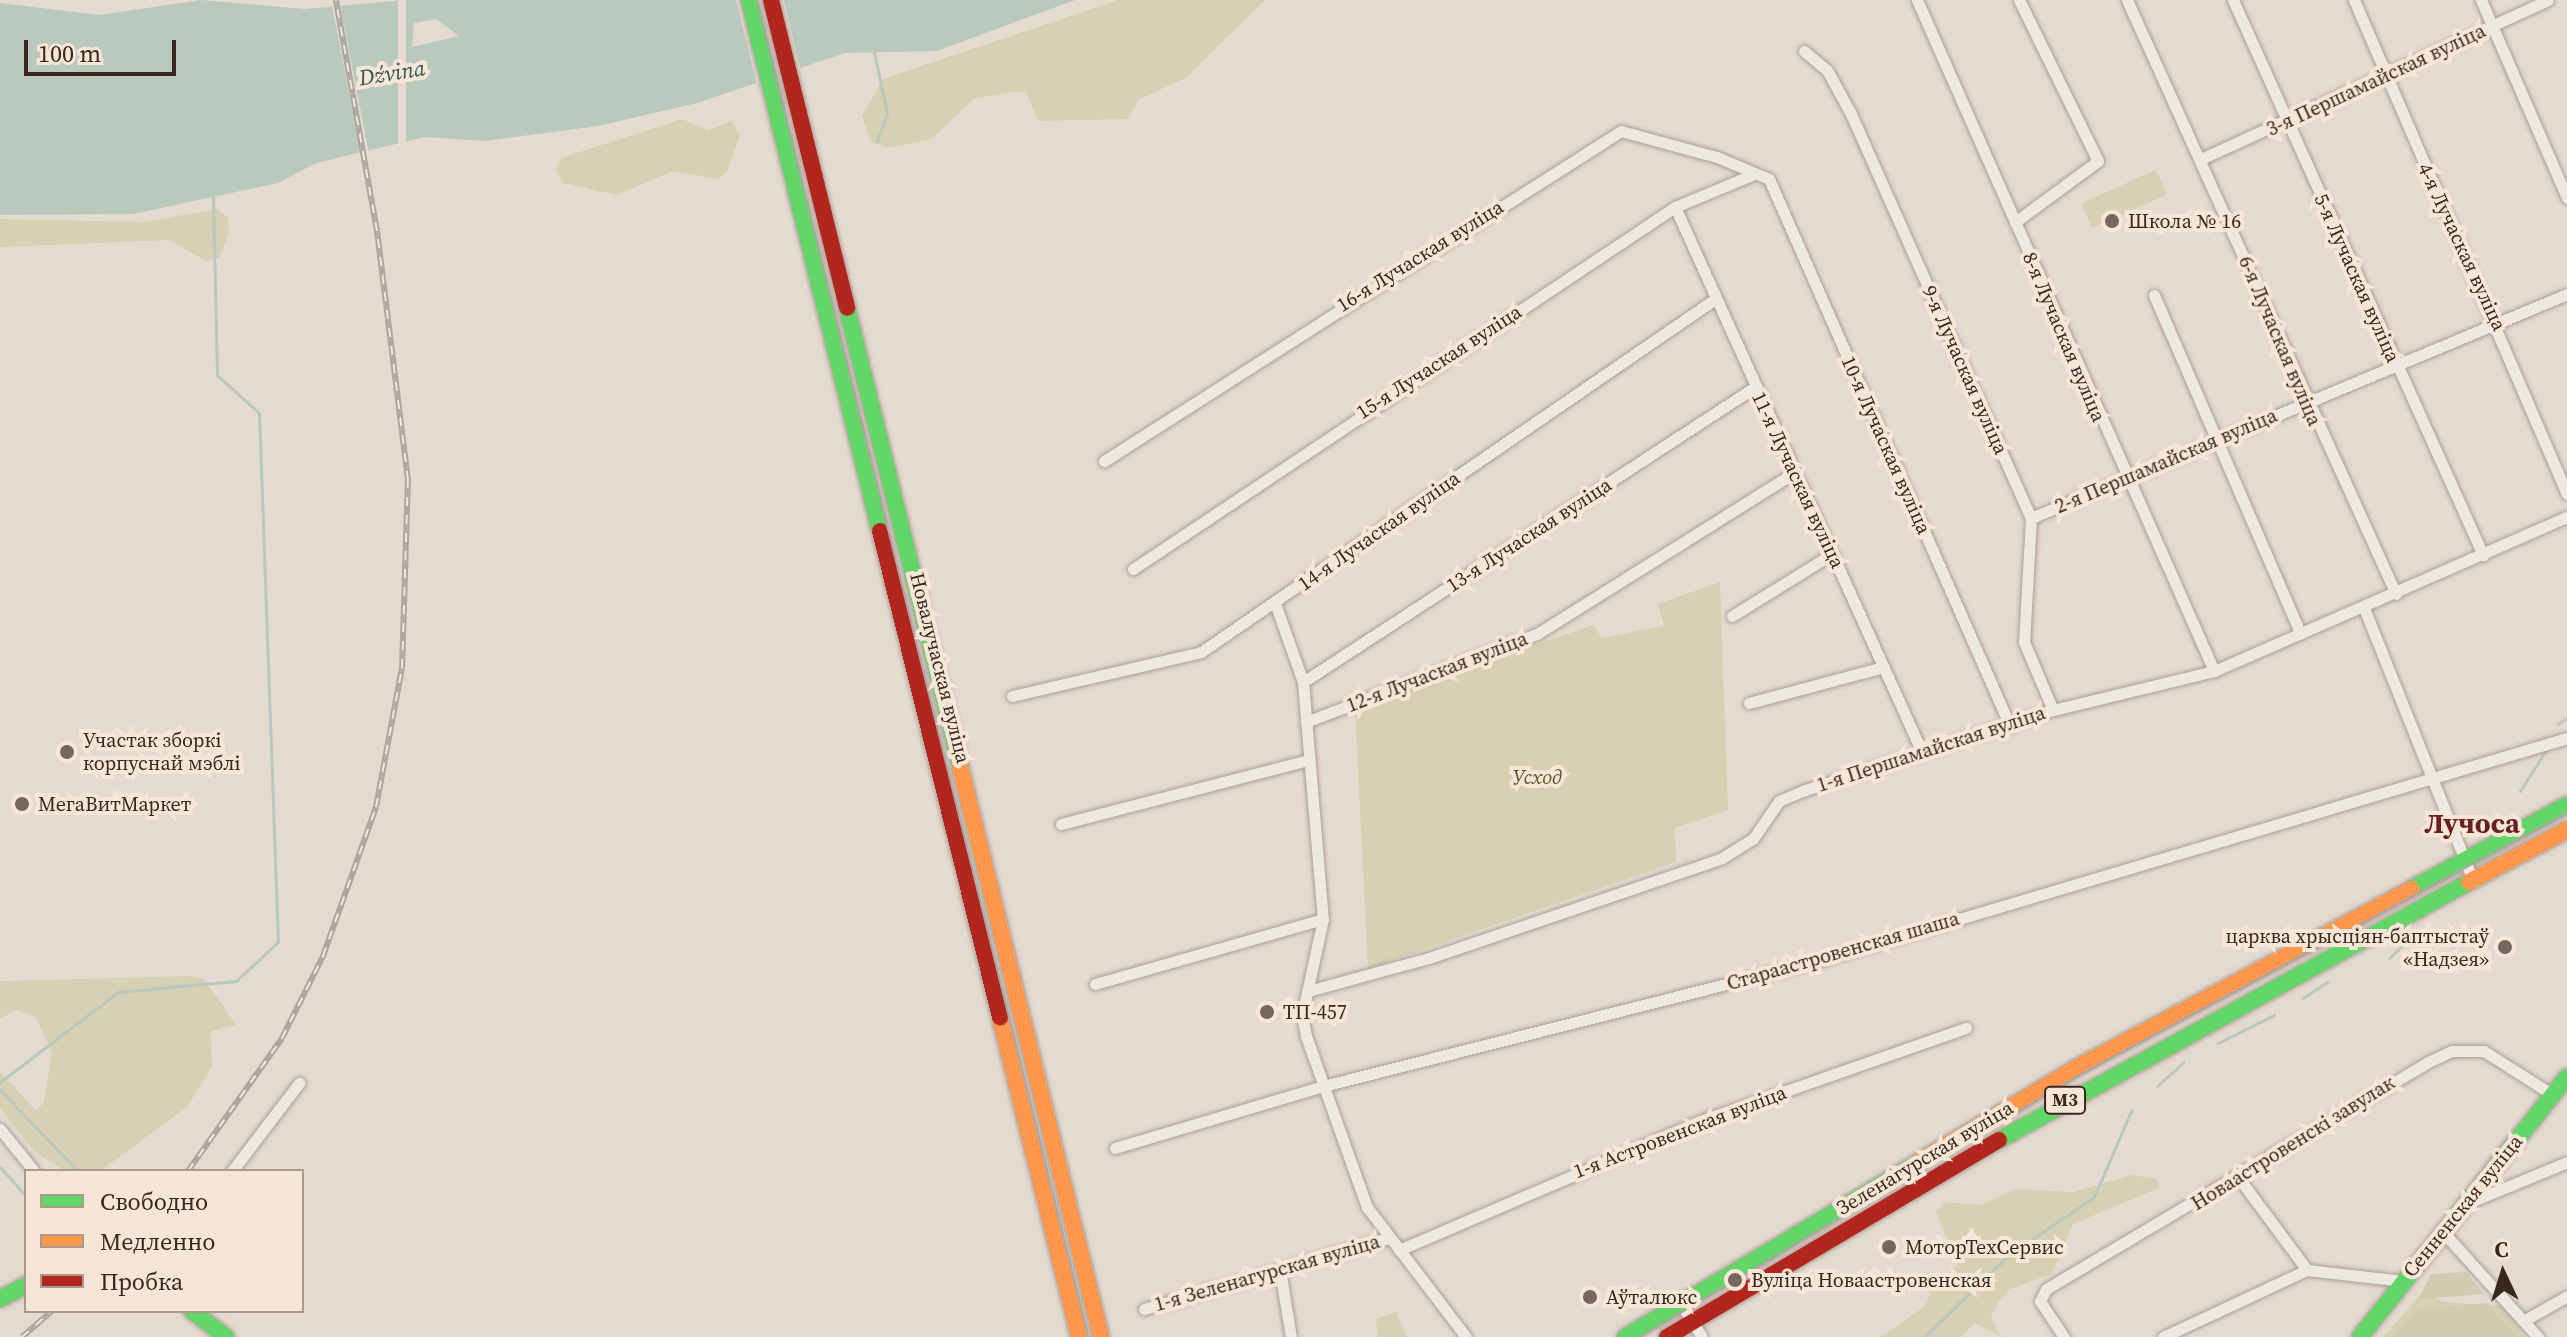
<!DOCTYPE html>
<html>
<head>
<meta charset="utf-8">
<style>
  body { margin:0 }
  #map { position:relative; width:2567px; height:1337px; overflow:hidden; background:#e5dad0; font-family:"Source Serif 4",serif }
  div>[style] { position:absolute }
  [style*='--x'] { left:calc(var(--x)*1px); top:calc(var(--y)*1px); width:calc(var(--w)*1px); rotate:calc(var(--a)*1deg) }
  .green>* { inset:0; background:#d7d0b3; transform-origin:0 0 }
  .cemetery>* { inset:0; background:#d2cbb2 }
  .water>* { inset:0; background:#bac9bd }
  .pier>* { inset:0; background:#e5dad0; transform-origin:0 0 }
  .stream>* { height:3px; margin:-1.5px; padding:0 1.5px; transform-origin:1.5px; border-radius:1.5px; background:#bac9bd }
  .roads { filter:drop-shadow(0 0 2px #aba098) drop-shadow(0 0 2px #aba098) }
  .street>* { height:11px; margin:-5.5px; padding:0 5.5px; transform-origin:5.5px; border-radius:5.5px; background:#eee8e2 }
  .fast>* { height:16px; margin:-8px; padding:0 8px; transform-origin:8px; border-radius:8px; background:#63d668 }
  .slow>* { height:16px; margin:-8px; padding:0 8px; transform-origin:8px; border-radius:8px; background:#ff974d }
  .jam>* { height:16px; margin:-8px; padding:0 8px; transform-origin:8px; border-radius:8px; background:#b3261e }
  .tram>* { height:2px; margin:-1px; padding:0 1px; transform-origin:1px; border-radius:1px; background:#aea6a1 }
  .rail>* { height:6px; margin-top:-3px; transform-origin:0; background:repeating-linear-gradient(90deg,#f6e6d7 0 9px,#aea6a1 0 18px); box-sizing:border-box; border-block:2px solid #aea6a1 }
  .dots>* { width:22px; height:22px; translate:-50% -50%; box-sizing:border-box; border:4px solid #f6e6d7; border-radius:50% }
  span { translate:-50% -50%; white-space:nowrap; text-align:center; line-height:1.15; -webkit-text-stroke:8px #f6e6d7; paint-order:stroke }
  .shield-label span { padding:2px 6px; background:#f6e6d7; border:2px solid; border-radius:6px; -webkit-text-stroke-width:0 }
  .shield-label { font-size:18px; color:#3a2720; font-weight:700 }
  .street-label { font-size:20px; color:#3a2720 }
  .poi-label { font-size:20px; color:#3a2720 }
  .left { translate:0 -50%; text-align:left }
  .right { translate:-100% -50%; text-align:right }
  .park-label { font-size:20px; color:#555627; font-style:italic }
  .water-label { font-size:22px; color:#2f5a4e; font-style:italic }
  .district-label { font-size:28px; color:#672020; font-weight:700 }
  .legend { position:absolute; left:24px; top:1169px; width:280px; height:144px; box-sizing:border-box; background:#f6e6d7; border:2px solid #ab9a8e; margin:0; padding:10px 14px; list-style:none; font-size:24px; color:#3a2720 }
  .legend li { display:flex; align-items:center; gap:16px; height:40px }
  .legend b { width:40px; border:2px solid #ab9a8e }
  .north { position:absolute; left:2463px; top:1233px; width:80px; height:80px; -webkit-text-stroke:6px #f6e6d7; paint-order:stroke; rotate:356deg; font-size:22px; font-weight:700; line-height:32px; text-align:center; color:#3a2720 }
  .north::after { content:''; display:block; margin:auto; width:28px; height:36px; background:#3a2720; clip-path:polygon(50% 0,100% 100%,50% 72%,0 100%) }
  .scale { position:absolute; left:24px; top:40px; width:152px; height:36px; box-sizing:border-box; border:4px solid #3a2720; border-top:0; padding-left:10px; font-size:24px; line-height:28px; white-space:nowrap; color:#3a2720; -webkit-text-stroke:6px #f6e6d7; paint-order:stroke }
</style>
</head>
<body>
<div id="map">
  <div class="green">
    <div style="clip-path:polygon(1118px 0,1265px 0,1186px 78px,1139px 99px,1128px 119px,1038px 121px,1026px 92px,1012px 92px,973px 99px,932px 139px,889px 148px,871px 142px,862px 116px,883px 79px)"></div>
    <div style="clip-path:polygon(682px 119px,708px 130px,732px 121px,740px 135px,727px 172px,718px 179px,673px 171px,617px 195px,563px 183px,556px 171px,561px 158px)"></div>
    <div style="left:2156px;top:170px;width:27px;height:82px;rotate:66deg"></div>
    <div style="clip-path:polygon(217px 209px,228px 217px,229px 232px,220px 257px,206px 261px,169px 240px,0 247px,0 219px,143px 222px)"></div>
    <div style="clip-path:polygon(1720px 582px,1728px 810px,1675px 828px,1676px 862px,1368px 969px,1355px 708px,1593px 625px,1602px 638px,1664px 626px,1658px 604px)"></div>
    <div style="clip-path:polygon(192px 976px,204px 979px,236px 1025px,211px 1031px,212px 1067px,187px 1107px,100px 1171px,65px 1171px,35px 1152px,0 1108px,0 1071px,36px 1111px,44px 1102px,52px 1053px,35px 1016px,16px 1010px,0 1019px,0 981px)"></div>
    <div style="clip-path:polygon(2132px 1175px,2157px 1179px,2159px 1188px,2073px 1224px,2052px 1274px,2010px 1289px,1998px 1303px,1991px 1317px,2001px 1337px,1975px 1323px,1961px 1337px,1881px 1337px,1926px 1305px,1932px 1287px,1958px 1265px,1936px 1212px,1944px 1202px,1981px 1205px,2015px 1189px,2073px 1192px)"></div>
    <div style="clip-path:polygon(2424px 1291px,2443px 1302px,2502px 1306px,2525px 1337px,2383px 1337px)"></div>
    <div style="clip-path:polygon(1396px 1312px,1407px 1337px,1378px 1337px,1376px 1319px)"></div>
  </div>
  <div class="cemetery">
    <div style="clip-path:polygon(2466px 1272px,2484px 1294px,2418px 1299px,2431px 1274px)"></div>
    <div style="clip-path:polygon(2487px 1303px,2519px 1337px,2392px 1337px,2418px 1309px)"></div>
  </div>
  <div class="water">
    <div style="clip-path:polygon(evenodd,202px 0,305px 9px,405px 0,1075px 0,937px 51px,845px 53px,697px 103px,598px 126px,485px 141px,425px 137px,316px 163px,278px 183px,133px 214px,0 215px,0 3px,99px 15px,202px 0,436px 19px,459px 36px,412px 47px,414px 23px,436px 19px)"></div>
  </div>
  <div class="pier">
    <div style="left:339px;top:0;width:159px;height:8px;rotate:79deg"></div>
    <div style="left:398px;top:0;width:8px;height:143px"></div>
    <div style="clip-path:polygon(736px 0,784px 0,801px 72px,757px 85px)"></div>
  </div>
  <div class="stream">
    <div style="--x:873;--y:48;--w:66;--a:77.8"></div>
    <div style="--x:887;--y:113;--w:29;--a:110"></div>
    <div style="--x:2558;--y:724;--w:11;--a:-34"></div>
    <div style="--x:2520;--y:791;--w:49;--a:-57.6"></div>
    <div style="--x:2389;--y:958;--w:33;--a:-43"></div>
    <div style="--x:2303;--y:998;--w:29;--a:-34"></div>
    <div style="--x:2218;--y:1043;--w:63;--a:-26.6"></div>
    <div style="--x:0;--y:1082;--w:148;--a:-37.3"></div>
    <div style="--x:118;--y:992;--w:119;--a:-5.3"></div>
    <div style="--x:236;--y:981;--w:57;--a:-42.9"></div>
    <div style="--x:278;--y:942;--w:529;--a:-92.06"></div>
    <div style="--x:259;--y:413;--w:57;--a:-137.9"></div>
    <div style="--x:217;--y:375;--w:179;--a:-91.3"></div>
    <div style="--x:2157;--y:1086;--w:36;--a:-42"></div>
    <div style="--x:0;--y:1090;--w:112;--a:46.1"></div>
    <div style="--x:0;--y:1167;--w:39;--a:48"></div>
    <div style="--x:1924;--y:1337;--w:118;--a:-44"></div>
    <div style="--x:2009;--y:1255;--w:103;--a:-34.3"></div>
    <div style="--x:2094;--y:1197;--w:94;--a:-66.7"></div>
  </div>
  <div class="roads">
    <div class="street">
      <div style="--x:1917;--y:0;--w:734;--a:66.12"></div>
      <div style="--x:2127;--y:0;--w:652;--a:65.64"></div>
      <div style="--x:2233;--y:0;--w:609;--a:65.75"></div>
      <div style="--x:2354;--y:0;--w:538;--a:66.68"></div>
      <div style="--x:2481;--y:0;--w:216;--a:66.5"></div>
      <div style="--x:1804;--y:51;--w:30;--a:40"></div>
      <div style="--x:1827;--y:70;--w:50;--a:61.4"></div>
      <div style="--x:1851;--y:114;--w:442;--a:66"></div>
      <div style="--x:2031;--y:518;--w:124;--a:93.2"></div>
      <div style="--x:2024;--y:642;--w:74;--a:66.9"></div>
      <div style="--x:2203;--y:158;--w:379;--a:-24.6"></div>
      <div style="--x:1675;--y:207;--w:598;--a:65.62"></div>
      <div style="--x:2015;--y:222;--w:103;--a:-36.3"></div>
      <div style="--x:2098;--y:161;--w:179;--a:-116.1"></div>
      <div style="--x:2154;--y:295;--w:369;--a:66.6"></div>
      <div style="--x:1104;--y:461;--w:613;--a:-32.55"></div>
      <div style="--x:1621;--y:131;--w:99;--a:15.2"></div>
      <div style="--x:1717;--y:157;--w:56;--a:22.9"></div>
      <div style="--x:1769;--y:179;--w:598;--a:66.22"></div>
      <div style="--x:2031;--y:518;--w:581;--a:-22.68"></div>
      <div style="--x:1133;--y:569;--w:652;--a:-33.74"></div>
      <div style="--x:1675;--y:207;--w:86;--a:-22.7"></div>
      <div style="--x:1275;--y:603;--w:84;--a:70.5"></div>
      <div style="--x:1303;--y:682;--w:238;--a:85.2"></div>
      <div style="--x:1323;--y:919;--w:98;--a:102.3"></div>
      <div style="--x:1302;--y:1015;--w:21;--a:79"></div>
      <div style="--x:1306;--y:1036;--w:182;--a:70.4"></div>
      <div style="--x:1367;--y:1207;--w:163;--a:52.7"></div>
      <div style="--x:2364;--y:608;--w:294;--a:68.2"></div>
      <div style="--x:1732;--y:616;--w:118;--a:-31.8"></div>
      <div style="--x:1303;--y:682;--w:540;--a:-33.13"></div>
      <div style="--x:1012;--y:696;--w:194;--a:-13.1"></div>
      <div style="--x:1201;--y:652;--w:624;--a:-34.48"></div>
      <div style="--x:1749;--y:703;--w:139;--a:-15"></div>
      <div style="--x:1306;--y:722;--w:247;--a:-20.9"></div>
      <div style="--x:1537;--y:634;--w:305;--a:-32.1"></div>
      <div style="--x:1061;--y:824;--w:255;--a:-14.5"></div>
      <div style="--x:1095;--y:984;--w:237;--a:-15.9"></div>
      <div style="--x:1308;--y:991;--w:125;--a:-15.3"></div>
      <div style="--x:1429;--y:958;--w:310;--a:-18.8"></div>
      <div style="--x:1722;--y:858;--w:36;--a:-32"></div>
      <div style="--x:1753;--y:839;--w:46;--a:-55.6"></div>
      <div style="--x:1779;--y:801;--w:28;--a:-23"></div>
      <div style="--x:1805;--y:790;--w:261;--a:-17.9"></div>
      <div style="--x:2053;--y:710;--w:166;--a:-13.6"></div>
      <div style="--x:2214;--y:671;--w:385;--a:-23.6"></div>
      <div style="--x:0;--y:1129;--w:54;--a:51"></div>
      <div style="--x:1115;--y:1148;--w:217;--a:-16.6"></div>
      <div style="--x:1323;--y:1086;--w:514;--a:-14.2"></div>
      <div style="--x:1821;--y:960;--w:778;--a:-16.57"></div>
      <div style="--x:232;--y:1171;--w:111;--a:-52.7"></div>
      <div style="--x:2238;--y:1177;--w:116;--a:53.4"></div>
      <div style="--x:2307;--y:1270;--w:97;--a:6.5"></div>
      <div style="--x:2468;--y:1203;--w:107;--a:-22.5"></div>
      <div style="--x:2443;--y:1232;--w:142;--a:47.9"></div>
      <div style="--x:1399;--y:1250;--w:327;--a:-23.2"></div>
      <div style="--x:1700;--y:1121;--w:282;--a:-19.3"></div>
      <div style="--x:1280;--y:1270;--w:68;--a:80.7"></div>
      <div style="--x:1680;--y:1303;--w:40;--a:57.1"></div>
      <div style="--x:1144;--y:1309;--w:255;--a:-16.2"></div>
      <div style="--x:2525;--y:1320;--w:48;--a:-29.7"></div>
      <div style="--x:2064;--y:1337;--w:43;--a:-123.7"></div>
      <div style="--x:2040;--y:1301;--w:13;--a:-63"></div>
      <div style="--x:2046;--y:1289;--w:444;--a:-30.7"></div>
      <div style="--x:2428;--y:1062;--w:26;--a:-25"></div>
      <div style="--x:2452;--y:1051;--w:32;--a:0"></div>
      <div style="--x:2484;--y:1051;--w:82;--a:32.5"></div>
      <div style="--x:2163;--y:1337;--w:159;--a:-25"></div>
    </div>
    <div class="fast">
      <div style="--x:749;--y:0;--w:547;--a:76.14"></div>
      <div style="--x:847;--y:308;--w:472;--a:76.1"></div>
      <div style="--x:2411;--y:889;--w:177;--a:-28.3"></div>
      <div style="--x:1999;--y:1140;--w:536;--a:-28.76"></div>
      <div style="--x:0;--y:1299;--w:30;--a:-28"></div>
      <div style="--x:192;--y:1311;--w:43;--a:37.4"></div>
      <div style="--x:1625;--y:1337;--w:344;--a:-30.8"></div>
      <div style="--x:2360;--y:1337;--w:332;--a:-51.5"></div>
    </div>
    <div class="slow">
      <div style="--x:960;--y:766;--w:588;--a:76.13"></div>
      <div style="--x:2469;--y:882;--w:111;--a:-28"></div>
      <div style="--x:1000;--y:1017;--w:330;--a:76.1"></div>
      <div style="--x:1920;--y:1161;--w:184;--a:-30.7"></div>
      <div style="--x:2078;--y:1067;--w:378;--a:-28.1"></div>
    </div>
    <div class="jam">
      <div style="--x:771;--y:0;--w:317;--a:76.1"></div>
      <div style="--x:880;--y:531;--w:501;--a:76.13"></div>
      <div style="--x:1667;--y:1337;--w:386;--a:-30.7"></div>
    </div>
  </div>
  <div class="tram">
    <div style="--x:757;--y:0;--w:1377;--a:76.09"></div>
    <div style="--x:1640;--y:1337;--w:513;--a:-30.81"></div>
    <div style="--x:2081;--y:1074;--w:552;--a:-28.24"></div>
  </div>
  <div class="rail">
    <div style="--x:188;--y:1171;--w:163;--a:-54.7"></div>
    <div style="--x:282;--y:1038;--w:92;--a:-63.4"></div>
    <div style="--x:323;--y:956;--w:158;--a:-70.4"></div>
    <div style="--x:376;--y:807;--w:141;--a:-79.4"></div>
    <div style="--x:402;--y:668;--w:188;--a:-88.2"></div>
    <div style="--x:408;--y:480;--w:251;--a:-97.1"></div>
    <div style="--x:377;--y:231;--w:235;--a:-100.1"></div>
    <div style="--x:22;--y:1337;--w:40;--a:-41"></div>
  </div>
  <div class="dots">
    <div style="left:2112px;top:221px;background:#76665e"></div>
    <div style="left:67px;top:752px;background:#76665e"></div>
    <div style="left:22px;top:804px;background:#76665e"></div>
    <div style="left:2505px;top:947px;background:#76665e"></div>
    <div style="left:1267px;top:1012px;background:#76665e"></div>
    <div style="left:1889px;top:1247px;background:#76665e"></div>
    <div style="left:1735px;top:1280px;background:#76665e"></div>
    <div style="left:1590px;top:1297px;background:#76665e"></div>
  </div>
  <div class="shield-label">
    <span style="left:2065px;top:1100px">М3</span>
  </div>
  <div class="street-label">
    <span style="left:2376px;top:80px;rotate:-25deg">3-я Першамайская вуліца</span>
    <span style="left:2462px;top:247px;rotate:65deg">4-я Лучаская вуліца</span>
    <span style="left:1420px;top:256px;rotate:-32deg">16-я Лучаская вуліца</span>
    <span style="left:2357px;top:278px;rotate:66deg">5-я Лучаская вуліца</span>
    <span style="left:2064px;top:337px;rotate:67deg">8-я Лучаская вуліца</span>
    <span style="left:2280px;top:341px;rotate:67deg">6-я Лучаская вуліца</span>
    <span style="left:1439px;top:362px;rotate:-33deg">15-я Лучаская вуліца</span>
    <span style="left:1965px;top:370px;rotate:66deg">9-я Лучаская вуліца</span>
    <span style="left:1886px;top:445px;rotate:66deg">10-я Лучаская вуліца</span>
    <span style="left:2166px;top:461px;rotate:-23deg">2-я Першамайская вуліца</span>
    <span style="left:1798px;top:480px;rotate:65deg">11-я Лучаская вуліца</span>
    <span style="left:1379px;top:531px;rotate:-35deg">14-я Лучаская вуліца</span>
    <span style="left:1529px;top:535px;rotate:-33deg">13-я Лучаская вуліца</span>
    <span style="left:940px;top:668px;rotate:76deg">Новалучаская вуліца</span>
    <span style="left:1437px;top:672px;rotate:-21deg">12-я Лучаская вуліца</span>
    <span style="left:1931px;top:749px;rotate:-18deg">1-я Першамайская вуліца</span>
    <span style="left:1843px;top:951px;rotate:-16deg">Стараастровенская шаша</span>
    <span style="left:1680px;top:1132px;rotate:-21deg">1-я Астровенская вуліца</span>
    <span style="left:2293px;top:1143px;rotate:-32deg">Новаастровенскі завулак</span>
    <span style="left:1925px;top:1158px;rotate:-31deg">Зеленагурская вуліца</span>
    <span style="left:2463px;top:1206px;rotate:-51deg">Сенненская вуліца</span>
    <span style="left:1267px;top:1273px;rotate:-16deg">1-я Зеленагурская вуліца</span>
  </div>
  <div class="poi-label">
    <span class="left" style="left:2128px;top:221px">Школа № 16</span>
    <span class="left" style="left:83px;top:752px">Участак зборкі<br>корпуснай мэблі</span>
    <span class="left" style="left:38px;top:804px">МегаВитМаркет</span>
    <span class="right" style="left:2489px;top:948px">царква хрысціян-баптыстаў<br>«Надзея»</span>
    <span class="left" style="left:1283px;top:1012px">ТП-457</span>
    <span class="left" style="left:1905px;top:1247px">МоторТехСервис</span>
    <span class="left" style="left:1751px;top:1280px">Вуліца Новаастровенская</span>
    <span class="left" style="left:1606px;top:1297px">Аўталюкс</span>
  </div>
  <div class="park-label">
    <span style="left:1537px;top:777px">Усход</span>
  </div>
  <div class="water-label">
    <span style="left:392px;top:73px;rotate:-9deg">Dźvina</span>
  </div>
  <div class="district-label">
    <span style="left:2472px;top:823px">Лучоса</span>
  </div>
  <ul class="legend">
  <li><b style="height:10px;background:#63d668"></b>Свободно</li>
  <li><b style="height:10px;background:#ff974d"></b>Медленно</li>
  <li><b style="height:10px;background:#b3261e"></b>Пробка</li>
  </ul>
  <div class="north">С</div>
  <div class="scale">100 m</div>
</div>
</body>
</html>
